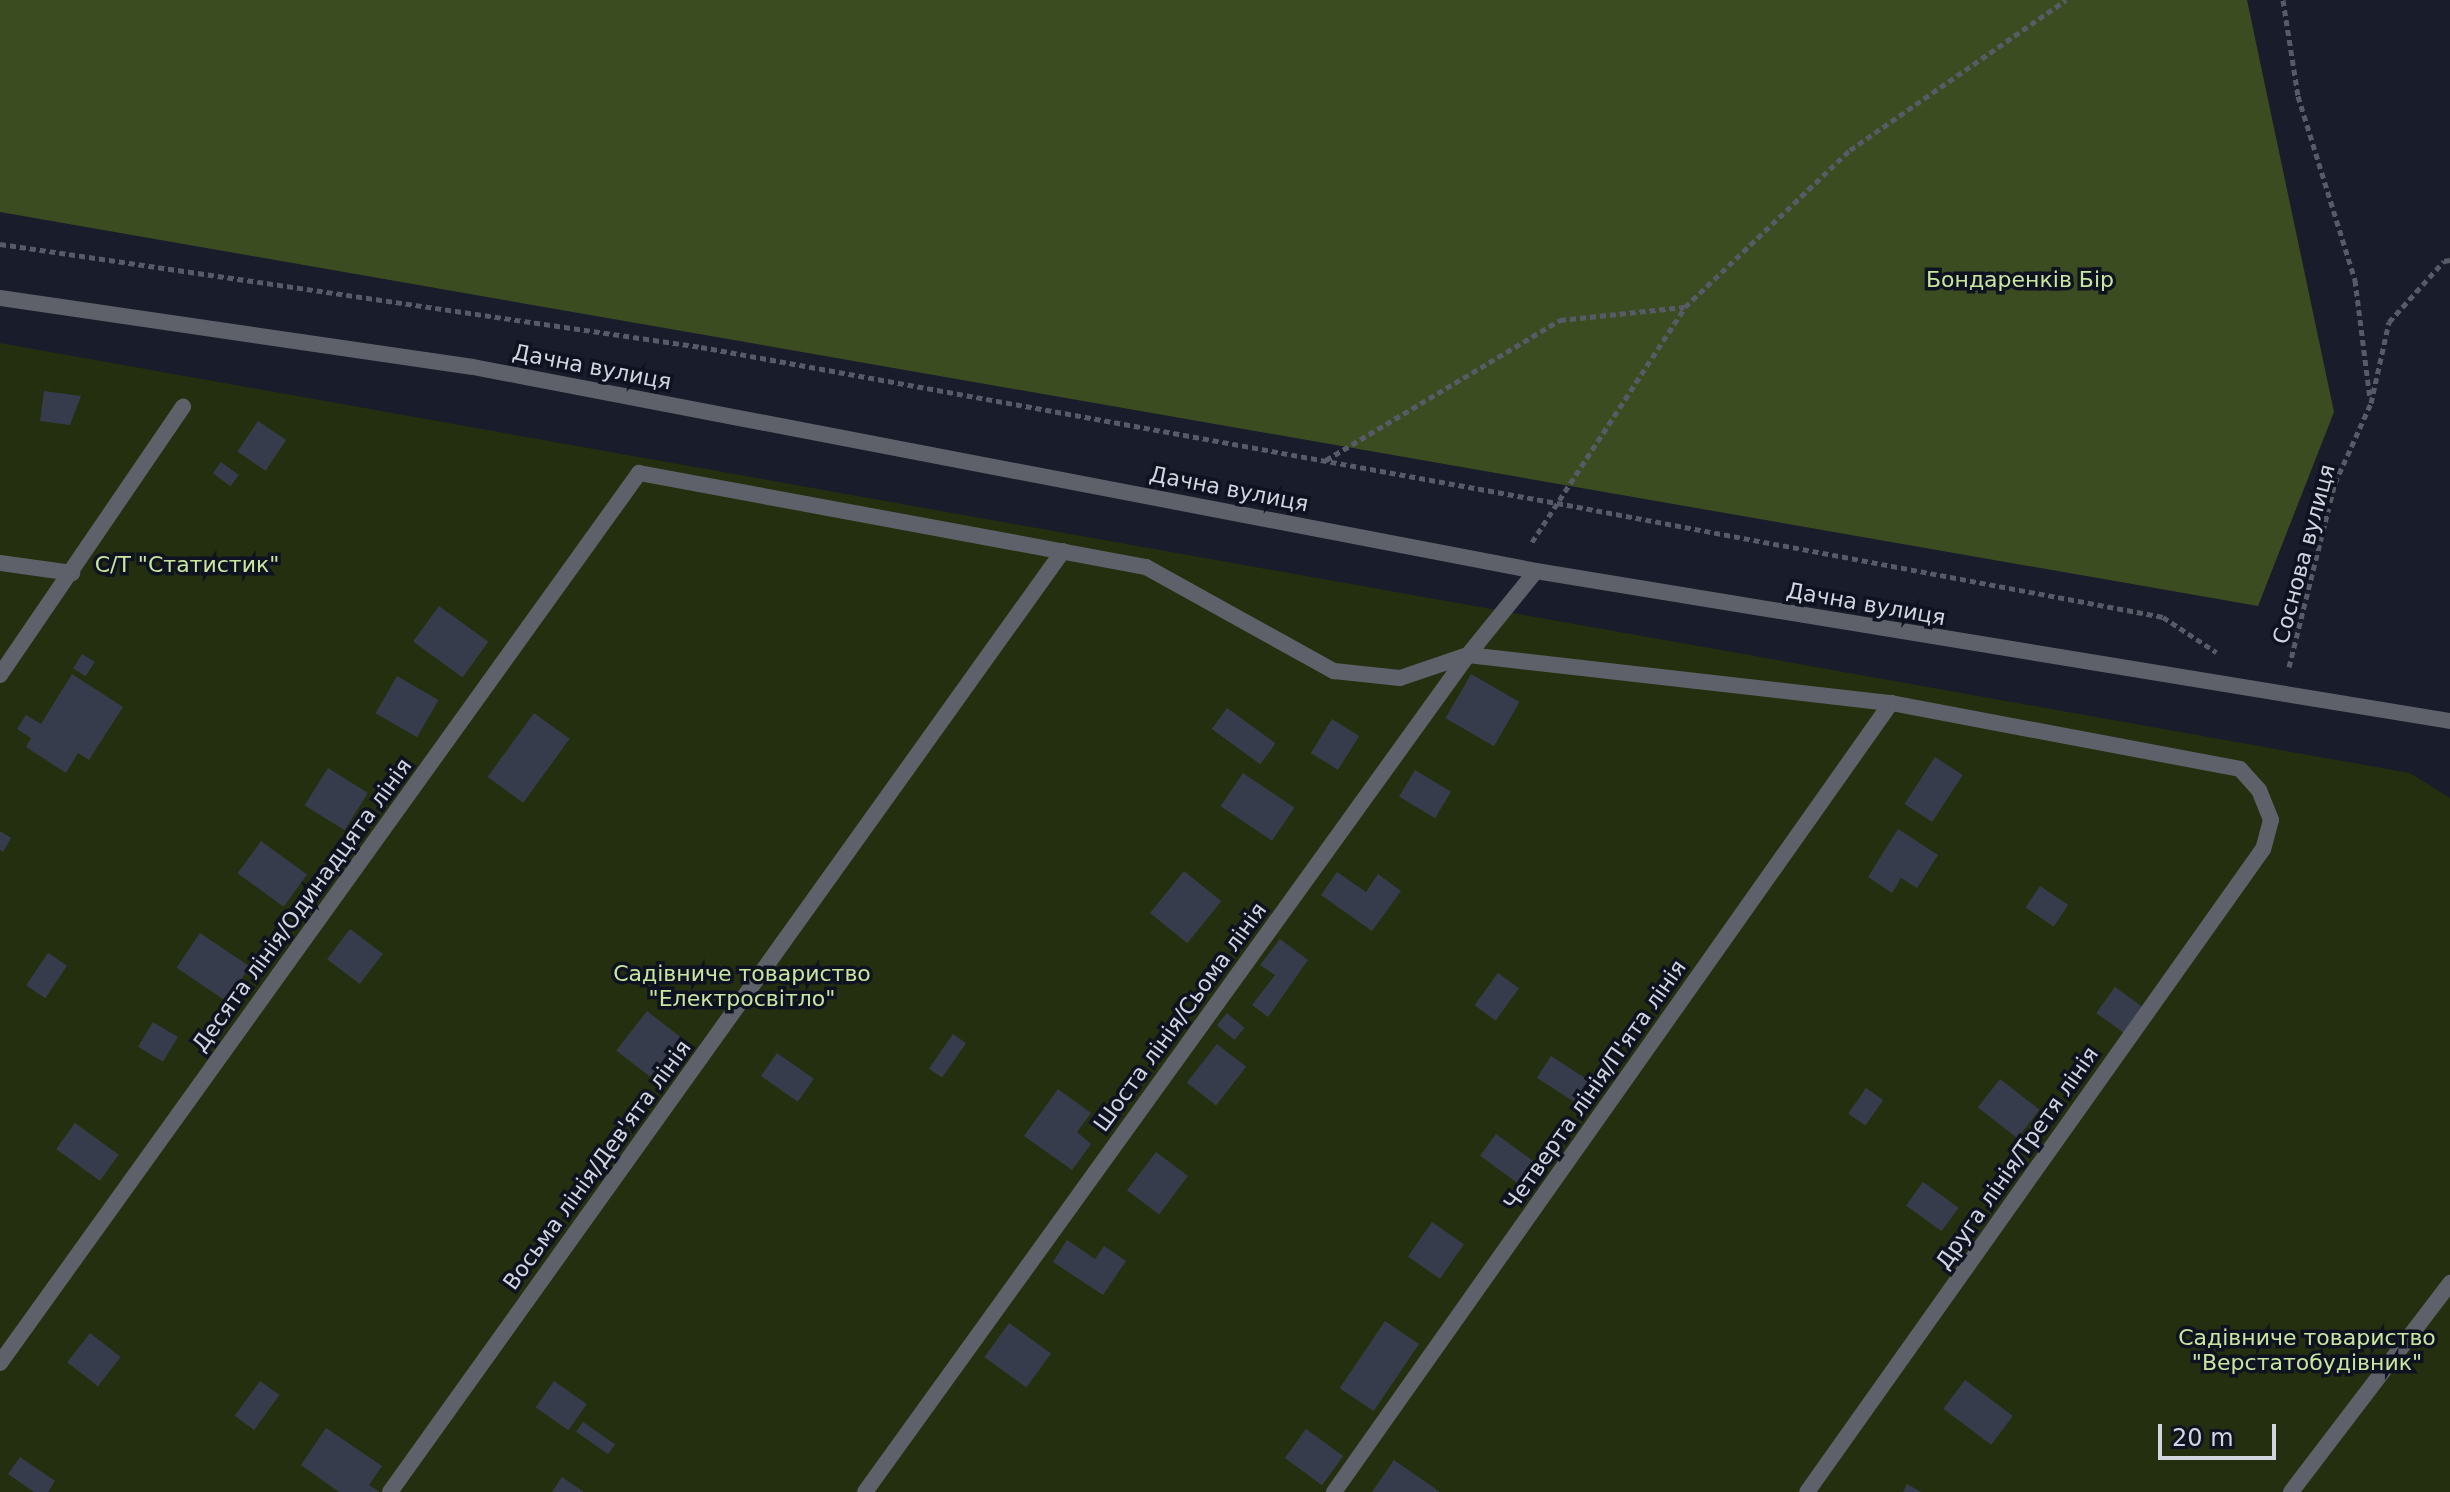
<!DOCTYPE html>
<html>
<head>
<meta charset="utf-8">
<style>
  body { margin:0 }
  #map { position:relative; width:2450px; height:1492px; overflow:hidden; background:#181c2b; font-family:"DejaVu Sans",sans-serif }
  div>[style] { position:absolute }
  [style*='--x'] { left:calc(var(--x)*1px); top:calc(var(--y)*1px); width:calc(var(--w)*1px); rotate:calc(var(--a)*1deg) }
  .green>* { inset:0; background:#232f0e }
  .forest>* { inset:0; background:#3c4c21 }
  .building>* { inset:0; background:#373c4d; transform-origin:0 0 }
  .path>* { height:5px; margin-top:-2.5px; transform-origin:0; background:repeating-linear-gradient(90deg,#575b68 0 6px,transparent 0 10px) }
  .service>* { height:16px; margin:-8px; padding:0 8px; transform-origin:8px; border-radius:8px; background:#5e6169 }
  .minor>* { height:16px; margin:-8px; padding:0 8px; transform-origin:8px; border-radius:8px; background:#5e6169 }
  span { translate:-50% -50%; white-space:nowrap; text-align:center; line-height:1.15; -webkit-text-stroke:7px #0f1321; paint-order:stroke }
  .park-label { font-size:22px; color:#c9e69f }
  .street-label { font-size:22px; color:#d2d5e0 }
  .scale { position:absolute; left:2158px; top:1424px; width:118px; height:36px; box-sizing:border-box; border:4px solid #d2d5e0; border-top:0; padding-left:10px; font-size:24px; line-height:28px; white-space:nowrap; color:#d2d5e0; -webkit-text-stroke:6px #0f1321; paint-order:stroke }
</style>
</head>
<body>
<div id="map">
  <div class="green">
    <div style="clip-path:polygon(0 343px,2410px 773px,2450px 798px,2450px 1492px,0 1492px)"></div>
  </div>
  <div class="forest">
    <div style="clip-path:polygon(0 0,2247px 0,2334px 412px,2258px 606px,0 212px)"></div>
  </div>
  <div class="building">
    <div style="clip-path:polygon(44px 391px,81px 396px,70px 425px,40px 421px)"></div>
    <div style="left:258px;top:421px;width:34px;height:37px;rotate:34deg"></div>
    <div style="left:221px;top:462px;width:22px;height:14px;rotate:36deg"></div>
    <div style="left:439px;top:606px;width:61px;height:44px;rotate:36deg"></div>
    <div style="left:82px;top:654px;width:15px;height:17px;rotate:32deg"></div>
    <div style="clip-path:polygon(72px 674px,123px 707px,89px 760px,78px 753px,66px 773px,26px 747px,31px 738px,17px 729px,26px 715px,41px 724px)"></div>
    <div style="left:1471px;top:674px;width:56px;height:51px;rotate:30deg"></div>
    <div style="left:397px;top:676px;width:48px;height:43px;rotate:30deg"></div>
    <div style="left:1227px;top:708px;width:60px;height:26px;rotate:36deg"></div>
    <div style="left:534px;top:713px;width:44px;height:79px;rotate:36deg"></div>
    <div style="left:1332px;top:719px;width:32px;height:40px;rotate:32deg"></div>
    <div style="left:1935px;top:757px;width:33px;height:56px;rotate:33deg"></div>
    <div style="left:328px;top:768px;width:47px;height:44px;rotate:32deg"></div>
    <div style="left:1415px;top:770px;width:42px;height:31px;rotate:31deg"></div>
    <div style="left:1243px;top:773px;width:62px;height:40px;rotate:34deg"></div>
    <div style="clip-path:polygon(1898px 829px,1938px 855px,1917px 888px,1901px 878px,1892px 893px,1868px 877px)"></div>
    <div style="clip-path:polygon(0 831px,11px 838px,3px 852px,0 850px)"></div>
    <div style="left:261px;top:841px;width:57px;height:40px;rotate:36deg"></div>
    <div style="left:1184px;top:871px;width:48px;height:54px;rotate:39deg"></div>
    <div style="clip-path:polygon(1337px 872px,1366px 892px,1378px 874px,1401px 891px,1372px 931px,1321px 895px)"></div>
    <div style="left:2040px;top:886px;width:34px;height:26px;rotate:34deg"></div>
    <div style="left:350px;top:929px;width:41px;height:38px;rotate:37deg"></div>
    <div style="left:200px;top:933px;width:60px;height:42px;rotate:34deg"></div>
    <div style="clip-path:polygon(1280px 939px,1308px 960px,1268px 1017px,1252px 1005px,1275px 975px,1260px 965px)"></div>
    <div style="left:48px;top:953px;width:23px;height:39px;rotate:34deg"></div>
    <div style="left:1498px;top:973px;width:26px;height:40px;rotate:36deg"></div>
    <div style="left:2115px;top:987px;width:34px;height:32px;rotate:36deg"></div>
    <div style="left:647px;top:1011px;width:43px;height:50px;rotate:38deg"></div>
    <div style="left:1227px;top:1013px;width:23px;height:16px;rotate:40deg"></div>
    <div style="left:153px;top:1022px;width:29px;height:29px;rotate:31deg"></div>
    <div style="left:953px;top:1034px;width:16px;height:42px;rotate:35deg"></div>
    <div style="left:1217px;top:1044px;width:37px;height:49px;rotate:38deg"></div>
    <div style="left:777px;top:1053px;width:45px;height:28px;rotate:35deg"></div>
    <div style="left:1551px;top:1056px;width:55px;height:26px;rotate:33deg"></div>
    <div style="left:2000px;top:1079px;width:50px;height:36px;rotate:38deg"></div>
    <div style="left:1866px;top:1088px;width:21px;height:31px;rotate:35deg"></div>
    <div style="clip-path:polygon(1058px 1089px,1091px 1113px,1077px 1132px,1091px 1144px,1072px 1170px,1024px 1136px)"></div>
    <div style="left:75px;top:1123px;width:54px;height:32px;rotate:36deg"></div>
    <div style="left:1496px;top:1134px;width:59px;height:27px;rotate:36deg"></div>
    <div style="left:1156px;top:1152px;width:40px;height:48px;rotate:37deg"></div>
    <div style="left:1923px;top:1182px;width:44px;height:29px;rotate:36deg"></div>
    <div style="left:1432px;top:1222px;width:39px;height:42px;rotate:35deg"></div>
    <div style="clip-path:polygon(1067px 1240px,1095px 1259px,1104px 1246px,1126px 1261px,1103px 1295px,1053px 1262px)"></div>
    <div style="left:1385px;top:1321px;width:41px;height:81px;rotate:34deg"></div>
    <div style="left:1009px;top:1323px;width:52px;height:42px;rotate:36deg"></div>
    <div style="left:90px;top:1333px;width:39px;height:37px;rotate:38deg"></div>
    <div style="left:1965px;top:1380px;width:60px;height:36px;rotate:37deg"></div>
    <div style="left:260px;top:1381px;width:24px;height:43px;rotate:36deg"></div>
    <div style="left:554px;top:1381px;width:40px;height:32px;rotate:35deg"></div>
    <div style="left:583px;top:1422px;width:39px;height:12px;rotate:35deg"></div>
    <div style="clip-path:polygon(326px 1428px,382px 1466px,369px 1485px,380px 1492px,339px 1492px,301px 1465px)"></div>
    <div style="left:1306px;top:1429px;width:46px;height:36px;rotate:36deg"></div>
    <div style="clip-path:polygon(20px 1457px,55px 1481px,48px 1492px,34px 1492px,8px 1474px)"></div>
    <div style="clip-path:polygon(1394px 1460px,1440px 1492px,1372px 1492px)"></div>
    <div style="clip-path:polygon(562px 1477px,584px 1492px,552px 1492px)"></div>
    <div style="clip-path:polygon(1907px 1484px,1921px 1492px,1903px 1492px)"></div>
  </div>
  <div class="path">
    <div style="--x:2283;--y:0;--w:97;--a:81.1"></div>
    <div style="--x:2298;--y:96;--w:193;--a:72.8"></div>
    <div style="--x:2355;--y:280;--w:120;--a:82.8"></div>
    <div style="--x:0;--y:244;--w:709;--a:8.36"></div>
    <div style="--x:701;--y:347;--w:870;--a:10.33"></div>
    <div style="--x:1557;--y:503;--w:617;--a:10.65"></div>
    <div style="--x:2163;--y:617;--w:64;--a:33.4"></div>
    <div style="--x:1326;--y:460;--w:273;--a:-30.9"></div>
    <div style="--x:1560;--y:320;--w:125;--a:-6"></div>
    <div style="--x:1532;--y:542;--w:280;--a:-56.9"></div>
    <div style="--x:1685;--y:307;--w:228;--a:-43.6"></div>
    <div style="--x:1850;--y:150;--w:263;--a:-34.8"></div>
    <div style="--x:2289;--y:667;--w:190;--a:-76"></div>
    <div style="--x:2335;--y:483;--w:88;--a:-65.8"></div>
    <div style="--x:2371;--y:403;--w:83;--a:-77.5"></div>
    <div style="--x:2389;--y:322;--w:82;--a:-48"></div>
    <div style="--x:2444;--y:261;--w:6;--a:-9"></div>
  </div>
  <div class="service">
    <div style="--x:0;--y:563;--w:73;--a:7.9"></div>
    <div style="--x:0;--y:675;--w:325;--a:-55.7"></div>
    <div style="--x:0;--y:1363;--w:1096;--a:-54.32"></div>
    <div style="--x:639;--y:473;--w:516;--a:10.5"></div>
    <div style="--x:1146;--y:567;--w:215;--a:29"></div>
    <div style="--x:1334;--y:671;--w:66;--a:6.1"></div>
    <div style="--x:1400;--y:678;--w:72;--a:-18.7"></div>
    <div style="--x:1468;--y:655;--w:426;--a:6.5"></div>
    <div style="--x:1891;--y:703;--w:355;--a:10.7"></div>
    <div style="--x:2240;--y:769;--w:28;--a:48"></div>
    <div style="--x:2259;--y:790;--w:32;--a:68"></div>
    <div style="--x:2271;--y:820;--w:30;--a:105"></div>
    <div style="--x:2263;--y:849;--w:788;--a:125.34"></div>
    <div style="--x:390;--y:1492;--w:1157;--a:-54.43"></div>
    <div style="--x:865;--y:1492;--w:1032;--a:-54.23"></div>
    <div style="--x:1468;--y:655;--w:108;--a:-51"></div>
    <div style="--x:1334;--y:1492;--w:966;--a:-54.78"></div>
  </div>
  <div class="minor">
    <div style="--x:0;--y:298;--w:478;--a:8.3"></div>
    <div style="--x:473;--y:367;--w:1082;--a:10.86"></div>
    <div style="--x:1536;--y:571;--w:926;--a:9.32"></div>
    <div style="--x:2291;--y:1492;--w:263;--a:-52.7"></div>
  </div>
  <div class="park-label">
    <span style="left:2020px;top:280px">Бондаренків Бір</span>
    <span style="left:187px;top:565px">С/Т "Статистик"</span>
    <span style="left:742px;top:986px">Садівниче товариство<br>"Електросвітло"</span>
    <span style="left:2307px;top:1350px">Садівниче товариство<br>"Верстатобудівник"</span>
  </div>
  <div class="street-label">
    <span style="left:592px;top:367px;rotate:11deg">Дачна вулиця</span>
    <span style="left:1229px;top:489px;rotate:11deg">Дачна вулиця</span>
    <span style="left:2304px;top:554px;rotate:-75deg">Соснова вулиця</span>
    <span style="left:1866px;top:604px;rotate:10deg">Дачна вулиця</span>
    <span style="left:302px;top:905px;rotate:-54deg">Десята лінія/Одинадцята лінія</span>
    <span style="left:1180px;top:1017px;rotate:-54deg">Шоста лінія/Сьома лінія</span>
    <span style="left:1595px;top:1085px;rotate:-55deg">Четверта лінія/П'ята лінія</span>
    <span style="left:2017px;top:1158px;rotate:-55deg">Друга лінія/Третя лінія</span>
    <span style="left:597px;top:1165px;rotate:-54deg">Восьма лінія/Дев'ята лінія</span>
  </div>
  <div class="scale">20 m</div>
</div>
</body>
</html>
